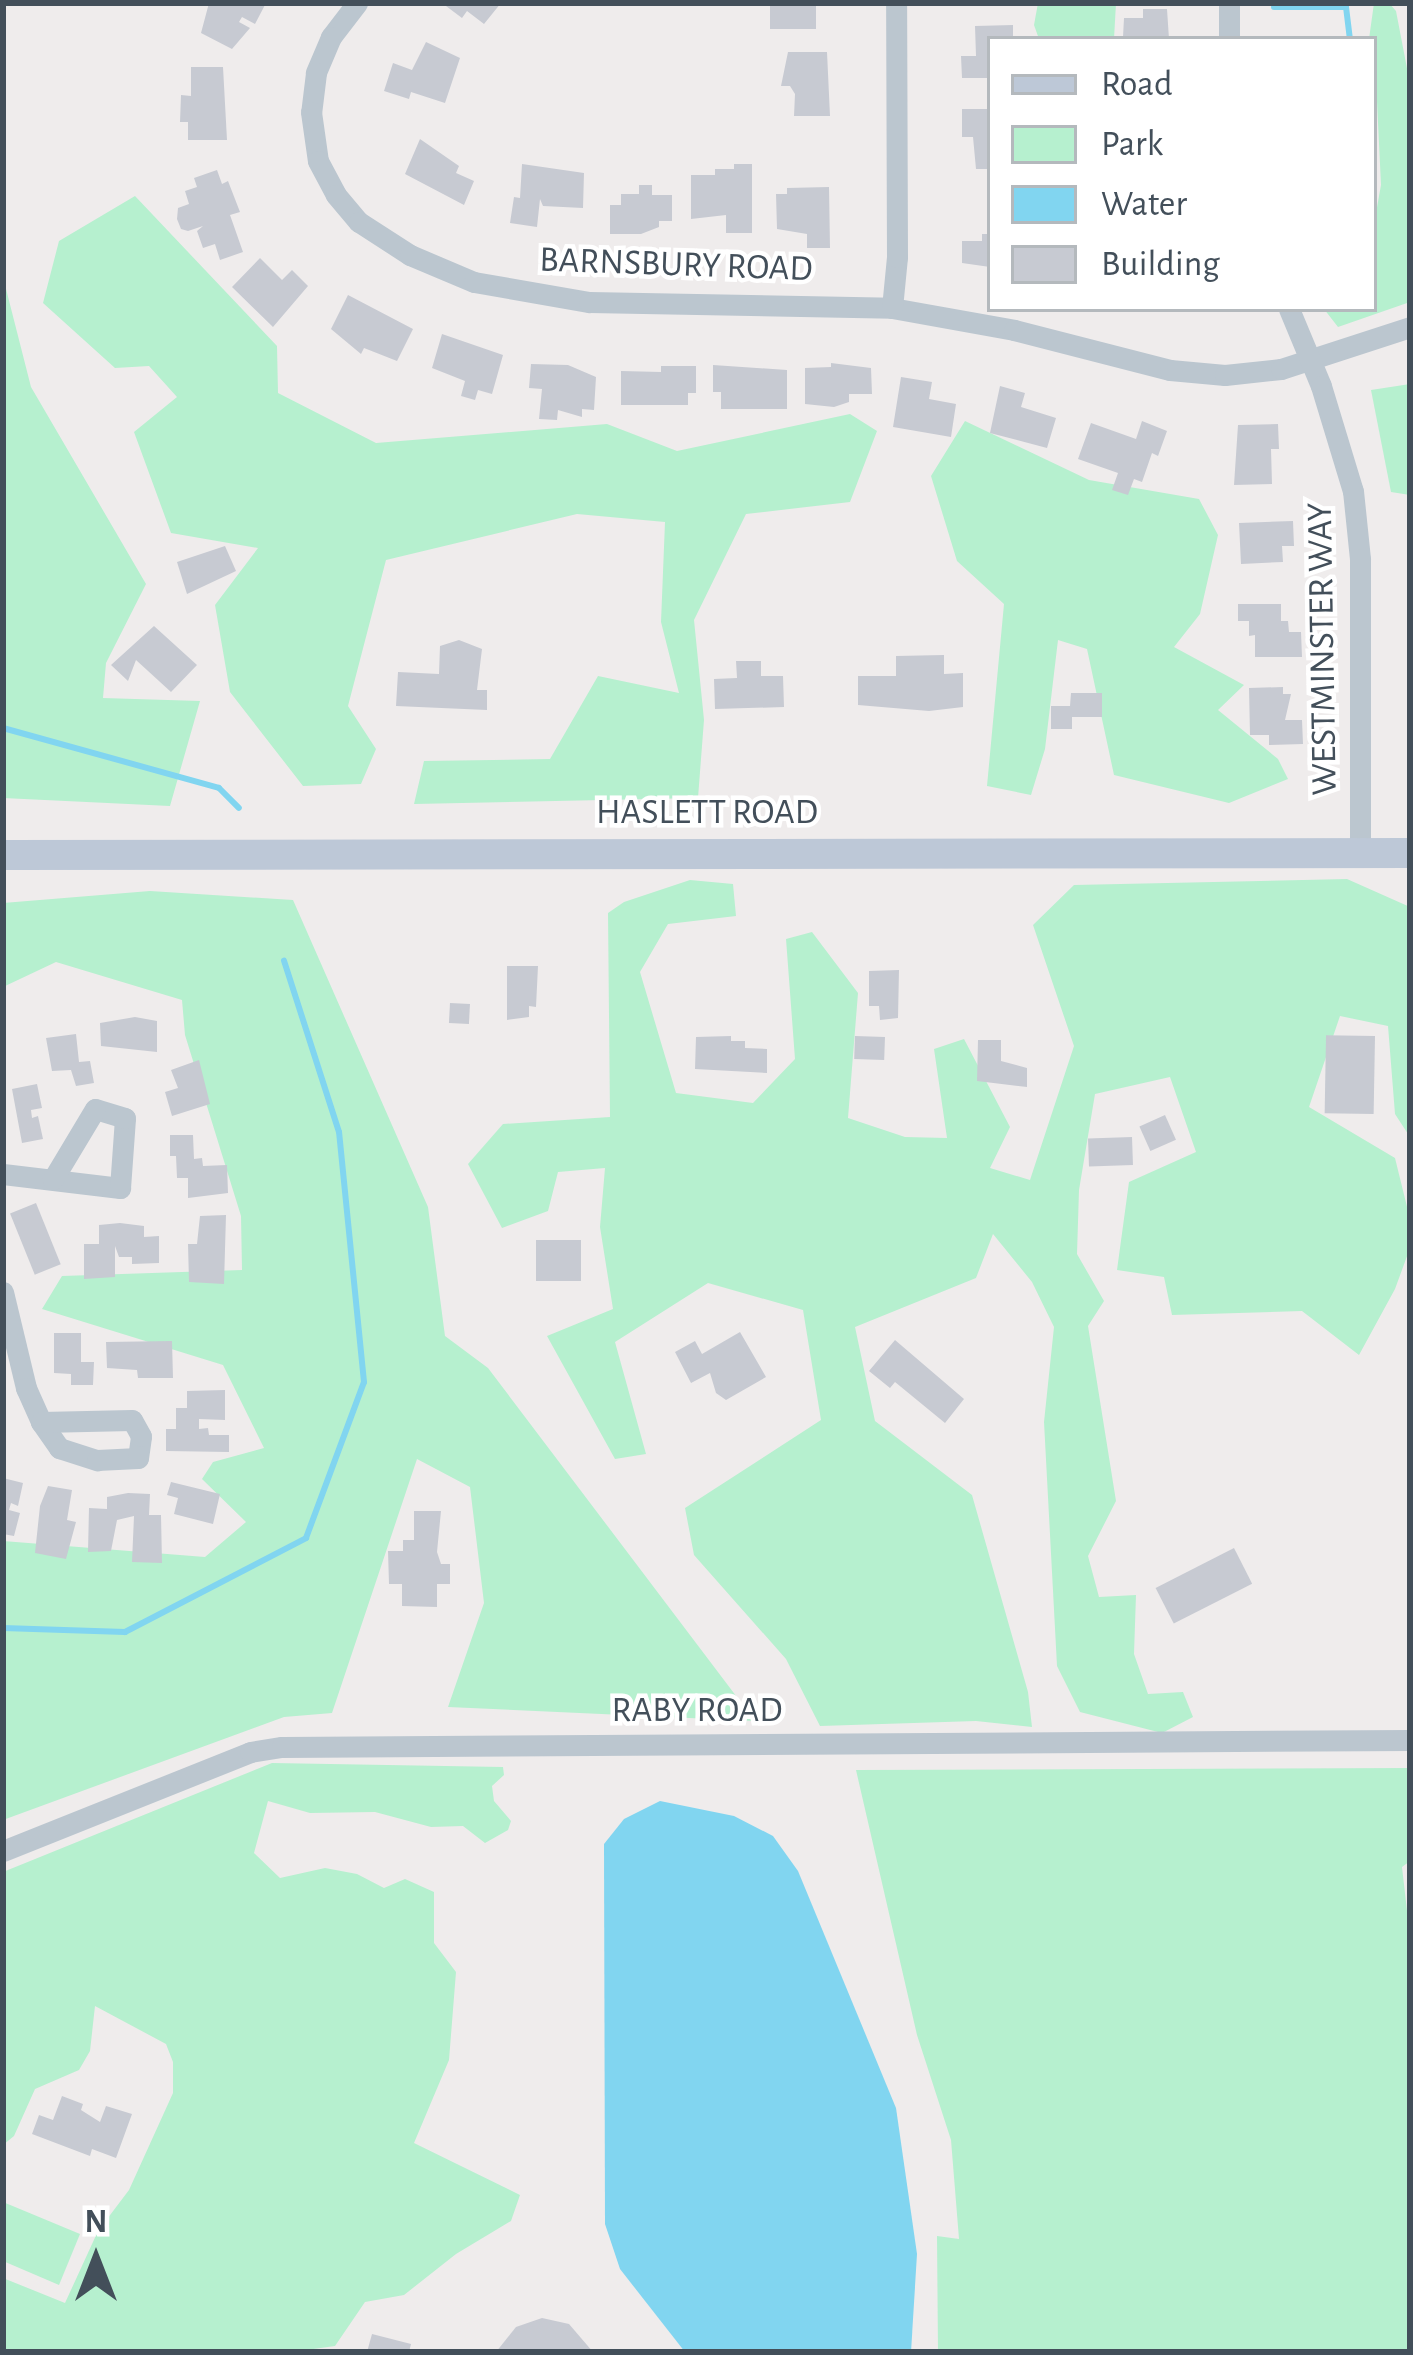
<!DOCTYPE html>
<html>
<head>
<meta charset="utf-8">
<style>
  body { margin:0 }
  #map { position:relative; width:1413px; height:2355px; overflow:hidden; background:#efecec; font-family:"Alegreya Sans",sans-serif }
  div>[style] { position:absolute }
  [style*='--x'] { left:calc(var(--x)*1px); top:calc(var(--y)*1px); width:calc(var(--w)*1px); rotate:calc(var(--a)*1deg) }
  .green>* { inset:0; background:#b6f0cf }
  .water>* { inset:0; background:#81d5f0 }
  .stream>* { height:6px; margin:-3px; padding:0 3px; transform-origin:3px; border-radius:3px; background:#81d5f0 }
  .building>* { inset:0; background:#c7cad2; transform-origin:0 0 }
  .street>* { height:21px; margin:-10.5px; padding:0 10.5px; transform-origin:10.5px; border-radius:10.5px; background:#bbc6cf }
  .secondary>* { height:30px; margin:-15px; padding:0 15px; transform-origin:15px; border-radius:15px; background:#bdc8d7 }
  span { translate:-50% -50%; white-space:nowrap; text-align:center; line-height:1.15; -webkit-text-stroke:9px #fff; paint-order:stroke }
  .street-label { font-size:36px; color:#434f5a }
  .frame { position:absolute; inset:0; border:6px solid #434f5a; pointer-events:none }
  .legend { position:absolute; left:987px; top:36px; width:390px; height:276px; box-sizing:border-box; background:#fff; border:3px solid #b4b9bd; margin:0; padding:15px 21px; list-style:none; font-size:36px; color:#434f5a }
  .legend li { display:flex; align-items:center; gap:24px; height:60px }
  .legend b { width:60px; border:3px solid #b4b9bd }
  .north { position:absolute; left:36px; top:2199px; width:120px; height:120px; -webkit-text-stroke:9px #fff; paint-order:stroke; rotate:0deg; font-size:33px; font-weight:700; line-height:48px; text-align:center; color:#434f5a }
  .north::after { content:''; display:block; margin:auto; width:42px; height:54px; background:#434f5a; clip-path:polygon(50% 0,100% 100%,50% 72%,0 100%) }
</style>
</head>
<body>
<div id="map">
  <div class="green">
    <div style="clip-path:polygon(1038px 3px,1116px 3px,1114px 39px,1039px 39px,1034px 25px)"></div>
    <div style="clip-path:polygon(1374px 3px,1389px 3px,1396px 11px,1410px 84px,1410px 302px,1338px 327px,1324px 309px,1374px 309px,1374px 224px,1381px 185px,1374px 39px,1369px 39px)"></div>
    <div style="clip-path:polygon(135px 196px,277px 346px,278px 393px,376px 443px,607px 424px,677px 451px,850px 414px,877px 431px,850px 502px,746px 514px,694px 620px,704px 720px,698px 798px,414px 804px,424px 761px,550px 759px,598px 676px,679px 693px,661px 622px,665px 522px,577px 514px,386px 560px,348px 706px,376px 749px,361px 784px,303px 786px,230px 692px,215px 605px,258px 548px,171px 533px,134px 432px,177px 397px,149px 366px,115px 368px,43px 303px,59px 241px)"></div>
    <div style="clip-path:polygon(3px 277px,31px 387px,146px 584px,106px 663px,103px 698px,200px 701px,170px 806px,3px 798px)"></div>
    <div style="clip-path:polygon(1410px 384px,1410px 495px,1391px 492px,1371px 390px)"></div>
    <div style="clip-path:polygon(965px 421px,1089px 480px,1199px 499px,1218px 535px,1200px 614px,1174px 647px,1244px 685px,1218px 710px,1278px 759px,1288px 779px,1229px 803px,1114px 775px,1087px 649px,1058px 640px,1045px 749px,1031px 795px,987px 786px,1004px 604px,957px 561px,931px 476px)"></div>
    <div style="clip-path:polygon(1347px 879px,1410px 907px,1410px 1137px,1395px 1114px,1388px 1026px,1340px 1016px,1309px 1107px,1395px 1158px,1410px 1219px,1410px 1248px,1395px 1289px,1359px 1355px,1302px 1311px,1172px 1315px,1164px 1277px,1117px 1270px,1129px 1182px,1196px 1152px,1170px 1077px,1095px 1094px,1079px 1190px,1077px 1254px,1104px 1301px,1088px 1326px,1116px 1501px,1088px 1556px,1099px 1597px,1136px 1595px,1134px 1654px,1148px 1694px,1183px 1692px,1193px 1717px,1162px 1733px,1080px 1712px,1057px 1666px,1044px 1422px,1054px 1327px,1032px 1282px,993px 1234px,976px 1278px,855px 1327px,875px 1421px,972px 1495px,1028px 1692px,1032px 1727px,976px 1721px,820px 1726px,786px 1659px,694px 1555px,685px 1508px,821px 1420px,803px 1310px,708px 1283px,615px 1342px,646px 1454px,615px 1459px,547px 1336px,613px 1309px,600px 1227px,605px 1168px,558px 1172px,548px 1211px,502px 1228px,468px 1164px,503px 1124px,610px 1117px,608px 913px,624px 902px,690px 880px,733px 884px,736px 916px,668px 924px,640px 972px,676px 1093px,753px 1103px,795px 1059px,786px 939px,812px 932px,858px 993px,848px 1118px,905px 1137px,947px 1138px,934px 1049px,964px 1039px,1010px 1127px,990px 1168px,1030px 1180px,1074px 1046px,1033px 925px,1074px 885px)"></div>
    <div style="clip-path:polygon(150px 891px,293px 900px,428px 1207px,445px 1336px,488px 1368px,755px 1721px,448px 1707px,484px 1603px,470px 1487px,417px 1459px,332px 1713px,284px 1717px,3px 1820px,3px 1541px,205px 1557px,246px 1522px,202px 1479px,213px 1462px,264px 1448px,223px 1365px,42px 1309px,62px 1276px,242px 1270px,241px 1216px,185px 1035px,182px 1000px,56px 962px,3px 987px,3px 903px)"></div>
    <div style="clip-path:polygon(272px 1763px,503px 1767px,504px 1775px,492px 1786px,494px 1801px,511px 1821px,508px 1830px,485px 1843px,463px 1826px,431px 1827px,375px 1812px,310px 1813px,268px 1801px,254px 1853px,280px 1878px,325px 1868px,357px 1874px,384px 1888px,405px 1879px,434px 1892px,434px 1943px,456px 1972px,449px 2060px,414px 2143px,520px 2195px,511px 2221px,456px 2254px,404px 2295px,365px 2302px,335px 2346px,292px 2352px,3px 2352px,3px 2278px,65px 2303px,98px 2231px,129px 2190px,173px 2093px,173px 2062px,166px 2044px,95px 2006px,90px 2051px,79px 2070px,35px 2089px,14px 2136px,3px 2145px,3px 1872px)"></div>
    <div style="clip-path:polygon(1410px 1768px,1410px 1861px,1402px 1867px,1410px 1937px,1410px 2352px,938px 2352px,937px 2236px,959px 2239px,951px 2140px,917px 2035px,856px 1770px)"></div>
    <div style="clip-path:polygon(3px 2202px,80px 2234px,59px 2285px,3px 2261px)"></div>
  </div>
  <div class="water">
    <div style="clip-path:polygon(660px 1801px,734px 1816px,773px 1836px,798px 1871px,896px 2108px,917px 2254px,911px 2352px,685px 2352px,620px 2269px,605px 2224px,604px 1844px,624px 1819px)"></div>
  </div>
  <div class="stream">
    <div style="--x:1274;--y:7;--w:72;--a:0"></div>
    <div style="--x:1346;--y:7;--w:32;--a:83"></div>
    <div style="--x:3;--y:728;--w:224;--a:15.5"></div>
    <div style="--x:219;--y:788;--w:28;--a:45"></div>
    <div style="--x:3;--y:1628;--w:122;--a:1.9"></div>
    <div style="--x:125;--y:1632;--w:204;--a:-27.4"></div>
    <div style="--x:306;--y:1538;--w:166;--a:-69.6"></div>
    <div style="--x:364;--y:1382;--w:251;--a:-95.7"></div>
    <div style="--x:339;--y:1132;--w:180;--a:-107.8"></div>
  </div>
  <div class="building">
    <div style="clip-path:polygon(209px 3px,266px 3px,255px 24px,242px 17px,239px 22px,250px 28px,232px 49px,201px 33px)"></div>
    <div style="clip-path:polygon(442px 3px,501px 3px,484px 24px,467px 11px,462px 18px)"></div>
    <div style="left:770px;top:3px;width:46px;height:26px"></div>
    <div style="clip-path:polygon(1143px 9px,1167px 9px,1169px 39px,1123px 37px,1124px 18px,1143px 18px)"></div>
    <div style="clip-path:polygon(1013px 25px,1013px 39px,990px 39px,990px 78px,962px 78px,961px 56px,976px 56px,975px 26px)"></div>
    <div style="clip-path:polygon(426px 42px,460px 58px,445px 103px,411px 92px,409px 99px,384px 91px,393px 63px,412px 70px)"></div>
    <div style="clip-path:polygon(788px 52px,827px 52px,830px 116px,794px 116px,795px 94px,790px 86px,781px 86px)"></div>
    <div style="clip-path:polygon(191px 67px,223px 67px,227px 140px,188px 140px,188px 122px,180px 122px,181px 95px,191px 96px)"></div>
    <div style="clip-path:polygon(962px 109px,988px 109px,990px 169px,976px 169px,973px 137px,962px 137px)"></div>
    <div style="clip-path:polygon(420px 139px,459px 166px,456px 173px,474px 181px,464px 205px,405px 174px)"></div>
    <div style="clip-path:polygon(522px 164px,584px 173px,583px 208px,543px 206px,540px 199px,537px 227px,510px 223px,514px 197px,520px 198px)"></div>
    <div style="clip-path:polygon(734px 164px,752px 164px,752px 233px,726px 233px,726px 215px,691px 219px,691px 175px,715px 175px,715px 169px,734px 169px)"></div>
    <div style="clip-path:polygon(217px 170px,222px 184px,228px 181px,240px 212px,230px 215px,243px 252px,220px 260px,215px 244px,203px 248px,197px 231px,203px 226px,188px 231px,181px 229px,177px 219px,178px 208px,189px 204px,185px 191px,197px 187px,194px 178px)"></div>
    <div style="clip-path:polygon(639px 185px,652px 185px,652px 195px,672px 195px,672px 221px,659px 221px,659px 227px,641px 234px,610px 234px,610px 205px,621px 205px,621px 194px,639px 194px)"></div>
    <div style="clip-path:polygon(829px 187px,830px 248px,807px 248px,807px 234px,777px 229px,776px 194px,787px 194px,787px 188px)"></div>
    <div style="clip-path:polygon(982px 234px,990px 234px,990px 267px,962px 263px,962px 241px,982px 241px)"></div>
    <div style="clip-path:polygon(260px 258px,282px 280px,292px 270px,308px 286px,273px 327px,232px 287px)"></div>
    <div style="clip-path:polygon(348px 295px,413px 329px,397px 361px,364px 348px,361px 354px,331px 329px)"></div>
    <div style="clip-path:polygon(442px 334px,503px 355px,492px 394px,478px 390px,475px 400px,461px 396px,465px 381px,432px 368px)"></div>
    <div style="clip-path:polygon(831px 363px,871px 368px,872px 394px,849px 394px,849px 402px,834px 407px,805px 404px,805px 368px,831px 367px)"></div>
    <div style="clip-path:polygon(531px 364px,568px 365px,596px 377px,594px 410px,582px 409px,582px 417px,558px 410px,557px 420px,539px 419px,542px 389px,529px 388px)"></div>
    <div style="clip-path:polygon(713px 365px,787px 370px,787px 409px,721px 409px,721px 392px,713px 392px)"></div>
    <div style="clip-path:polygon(661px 366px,696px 366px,696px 393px,688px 393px,688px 405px,621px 405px,621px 371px,661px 372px)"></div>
    <div style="clip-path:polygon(901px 377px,932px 382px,929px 399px,956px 404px,951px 437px,893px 427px)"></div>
    <div style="clip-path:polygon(1000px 386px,1025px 393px,1021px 407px,1056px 418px,1047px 448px,990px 433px)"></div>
    <div style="clip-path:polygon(1142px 421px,1167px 431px,1158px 456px,1152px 453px,1142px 482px,1134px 479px,1128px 495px,1112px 490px,1118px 473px,1078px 459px,1091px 423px,1136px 439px)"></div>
    <div style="clip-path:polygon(1278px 424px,1279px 449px,1271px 449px,1272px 484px,1234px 485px,1238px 425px)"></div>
    <div style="clip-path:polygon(1293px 521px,1294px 546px,1282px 546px,1283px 562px,1241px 564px,1239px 523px)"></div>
    <div style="clip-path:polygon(225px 546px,236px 571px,187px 594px,177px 562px)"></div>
    <div style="clip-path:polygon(1238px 604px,1281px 604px,1281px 621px,1288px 621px,1289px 632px,1301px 632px,1302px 657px,1255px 657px,1255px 635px,1249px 636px,1249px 621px,1238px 621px)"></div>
    <div style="clip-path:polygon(154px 626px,197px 665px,171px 692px,136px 660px,128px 681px,111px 665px)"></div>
    <div style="clip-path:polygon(459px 640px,482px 649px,477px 690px,487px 690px,487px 710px,396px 706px,398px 672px,439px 674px,440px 646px)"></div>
    <div style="clip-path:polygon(944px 655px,944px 674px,963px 673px,963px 707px,929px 711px,858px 705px,858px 676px,896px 676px,896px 656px)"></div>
    <div style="clip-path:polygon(736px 661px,761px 661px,761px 676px,783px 676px,784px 707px,715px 709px,714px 679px,737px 678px)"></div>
    <div style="clip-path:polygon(1283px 687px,1283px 694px,1291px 694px,1285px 720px,1302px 720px,1303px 744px,1269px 745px,1269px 735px,1250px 735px,1249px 688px)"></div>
    <div style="clip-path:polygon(1071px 693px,1102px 693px,1102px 717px,1072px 717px,1072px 729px,1051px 729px,1051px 706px,1070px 706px)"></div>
    <div style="clip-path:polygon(507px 966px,538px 966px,536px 1007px,529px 1006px,529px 1017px,507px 1020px)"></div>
    <div style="clip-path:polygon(899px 970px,898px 1018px,880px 1020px,879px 1006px,869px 1006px,869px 971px)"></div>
    <div style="left:450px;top:1003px;width:20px;height:20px;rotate:3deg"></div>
    <div style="clip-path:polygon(135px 1017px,157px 1021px,157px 1052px,101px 1046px,100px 1023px)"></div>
    <div style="clip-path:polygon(76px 1034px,79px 1062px,90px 1061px,94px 1083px,76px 1086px,71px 1070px,52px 1071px,46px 1038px)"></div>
    <div style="clip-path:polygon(731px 1036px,731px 1041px,745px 1041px,745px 1048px,767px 1049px,767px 1073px,695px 1069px,696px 1037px)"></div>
    <div style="left:855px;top:1036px;width:30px;height:23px;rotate:2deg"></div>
    <div style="left:1375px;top:1036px;width:78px;height:49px;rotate:91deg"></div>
    <div style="clip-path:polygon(978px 1040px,1001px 1040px,1001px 1061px,1027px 1068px,1027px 1087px,977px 1081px)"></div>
    <div style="clip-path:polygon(199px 1060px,210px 1104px,172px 1116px,165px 1092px,178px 1088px,171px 1070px)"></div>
    <div style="clip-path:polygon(37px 1084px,42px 1108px,31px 1110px,32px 1118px,38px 1116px,43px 1139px,22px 1143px,12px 1089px)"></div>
    <div style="left:1165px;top:1115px;width:27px;height:28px;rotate:66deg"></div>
    <div style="clip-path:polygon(170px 1135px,193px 1135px,194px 1159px,202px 1158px,203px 1166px,227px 1165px,228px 1193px,188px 1198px,188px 1178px,177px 1178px,176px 1156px,170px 1156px)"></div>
    <div style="left:1132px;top:1137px;width:28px;height:44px;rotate:88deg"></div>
    <div style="left:36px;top:1203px;width:66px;height:28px;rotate:68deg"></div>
    <div style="clip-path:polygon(226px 1215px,224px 1284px,189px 1282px,188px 1244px,197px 1244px,200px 1216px)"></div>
    <div style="clip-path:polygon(120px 1223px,144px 1226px,144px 1237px,159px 1236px,159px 1263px,132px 1264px,132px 1257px,119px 1257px,115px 1246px,115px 1277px,84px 1279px,84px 1244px,99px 1244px,99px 1225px)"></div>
    <div style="left:536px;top:1240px;width:45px;height:41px"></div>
    <div style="clip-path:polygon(740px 1332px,766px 1377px,726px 1400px,716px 1393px,710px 1373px,691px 1383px,675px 1352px,695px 1341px,702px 1354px)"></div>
    <div style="clip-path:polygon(54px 1333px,81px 1333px,81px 1362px,94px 1362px,93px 1385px,71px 1385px,71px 1374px,54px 1373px)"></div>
    <div style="clip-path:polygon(895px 1340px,964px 1399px,945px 1423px,895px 1382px,890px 1388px,869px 1371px)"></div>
    <div style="clip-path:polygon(172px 1341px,173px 1378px,138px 1378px,137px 1370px,107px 1368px,106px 1342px)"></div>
    <div style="clip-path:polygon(225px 1390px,225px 1420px,199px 1419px,199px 1429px,208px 1428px,209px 1435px,229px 1435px,229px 1452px,166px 1451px,166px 1429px,176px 1429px,176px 1408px,187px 1408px,187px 1391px)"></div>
    <div style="clip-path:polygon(3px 1478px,23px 1483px,18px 1506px,11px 1503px,9px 1510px,20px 1513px,14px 1536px,3px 1534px)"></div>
    <div style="clip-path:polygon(171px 1482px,220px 1494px,213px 1524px,174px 1514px,178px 1498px,167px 1495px)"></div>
    <div style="clip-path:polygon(48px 1486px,72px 1490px,67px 1520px,76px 1522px,66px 1559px,35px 1553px,40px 1506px)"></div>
    <div style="clip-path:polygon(128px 1493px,150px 1494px,149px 1515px,161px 1515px,162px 1563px,132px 1562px,134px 1516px,117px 1520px,111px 1551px,88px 1552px,89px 1508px,107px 1509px,107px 1497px)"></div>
    <div style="clip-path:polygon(414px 1511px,441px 1511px,437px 1552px,441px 1564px,450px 1564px,450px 1584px,437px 1584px,437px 1607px,402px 1606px,402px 1584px,389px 1584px,388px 1551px,403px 1551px,403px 1540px,414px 1540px)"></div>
    <div style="left:1234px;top:1548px;width:40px;height:88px;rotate:63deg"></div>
    <div style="clip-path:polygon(62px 2096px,83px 2104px,81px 2110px,100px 2122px,106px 2106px,132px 2114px,116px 2158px,92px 2149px,90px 2156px,32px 2134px,39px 2115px,53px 2120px)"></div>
    <div style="clip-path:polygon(542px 2318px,569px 2324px,593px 2352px,496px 2352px,516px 2327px)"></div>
    <div style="clip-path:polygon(372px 2334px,411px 2344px,409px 2352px,367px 2352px)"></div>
  </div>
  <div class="street">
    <div style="--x:357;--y:3;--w:43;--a:127.4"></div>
    <div style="--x:331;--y:37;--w:39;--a:113"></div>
    <div style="--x:316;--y:73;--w:39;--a:97"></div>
    <div style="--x:311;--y:112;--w:49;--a:81.9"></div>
    <div style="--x:318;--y:161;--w:38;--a:62"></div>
    <div style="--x:336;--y:195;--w:35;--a:50"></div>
    <div style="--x:359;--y:222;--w:61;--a:32.9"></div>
    <div style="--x:410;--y:255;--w:69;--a:22.9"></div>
    <div style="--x:474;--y:282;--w:117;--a:9.9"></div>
    <div style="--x:589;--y:302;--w:303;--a:1.1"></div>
    <div style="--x:892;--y:308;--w:124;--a:10.2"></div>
    <div style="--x:1014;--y:330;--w:161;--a:14.4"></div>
    <div style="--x:1170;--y:370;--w:55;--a:5.2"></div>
    <div style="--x:1225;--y:375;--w:56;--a:-6.1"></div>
    <div style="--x:1281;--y:369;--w:136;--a:-18"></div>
    <div style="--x:1229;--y:39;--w:36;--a:-90"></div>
    <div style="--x:892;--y:308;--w:51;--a:-84.4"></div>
    <div style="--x:897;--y:257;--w:254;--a:-90.2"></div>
    <div style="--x:1289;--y:309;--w:83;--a:67.4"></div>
    <div style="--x:1321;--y:386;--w:110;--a:73.1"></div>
    <div style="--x:1353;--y:491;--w:68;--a:84.1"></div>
    <div style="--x:1360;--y:559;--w:295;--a:90"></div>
    <div style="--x:3;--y:1174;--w:118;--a:6.8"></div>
    <div style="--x:120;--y:1188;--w:70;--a:-85.9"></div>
    <div style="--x:125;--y:1118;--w:31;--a:-163"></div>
    <div style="--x:95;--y:1109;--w:82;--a:121"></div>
    <div style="--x:3;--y:1292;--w:99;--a:76.5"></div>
    <div style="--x:26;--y:1388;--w:37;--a:66"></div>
    <div style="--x:41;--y:1422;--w:32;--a:55"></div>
    <div style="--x:59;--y:1448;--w:40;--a:18"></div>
    <div style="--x:97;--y:1460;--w:41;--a:-2.8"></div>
    <div style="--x:138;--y:1458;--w:22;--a:-82"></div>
    <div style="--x:141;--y:1436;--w:18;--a:-119"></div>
    <div style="--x:132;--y:1420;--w:91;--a:178.7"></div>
    <div style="--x:3;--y:1851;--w:266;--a:-21.8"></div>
    <div style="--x:250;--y:1752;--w:32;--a:-9"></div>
    <div style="--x:282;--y:1747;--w:1128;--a:-0.36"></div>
  </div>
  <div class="secondary">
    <div style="--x:3;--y:855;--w:1407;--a:-0.08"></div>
  </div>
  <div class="street-label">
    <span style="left:676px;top:265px;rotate:2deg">BARNSBURY ROAD</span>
    <span style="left:1323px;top:649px;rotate:-91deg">WESTMINSTER WAY</span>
    <span style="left:707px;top:813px">HASLETT ROAD</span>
    <span style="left:697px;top:1711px">RABY ROAD</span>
  </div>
  <div class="frame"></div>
  <ul class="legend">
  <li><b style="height:15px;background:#bdc8d7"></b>Road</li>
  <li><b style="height:33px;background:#b6f0cf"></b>Park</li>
  <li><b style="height:33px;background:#81d5f0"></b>Water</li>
  <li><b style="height:33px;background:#c7cad2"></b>Building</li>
  </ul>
  <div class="north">N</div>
</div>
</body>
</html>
